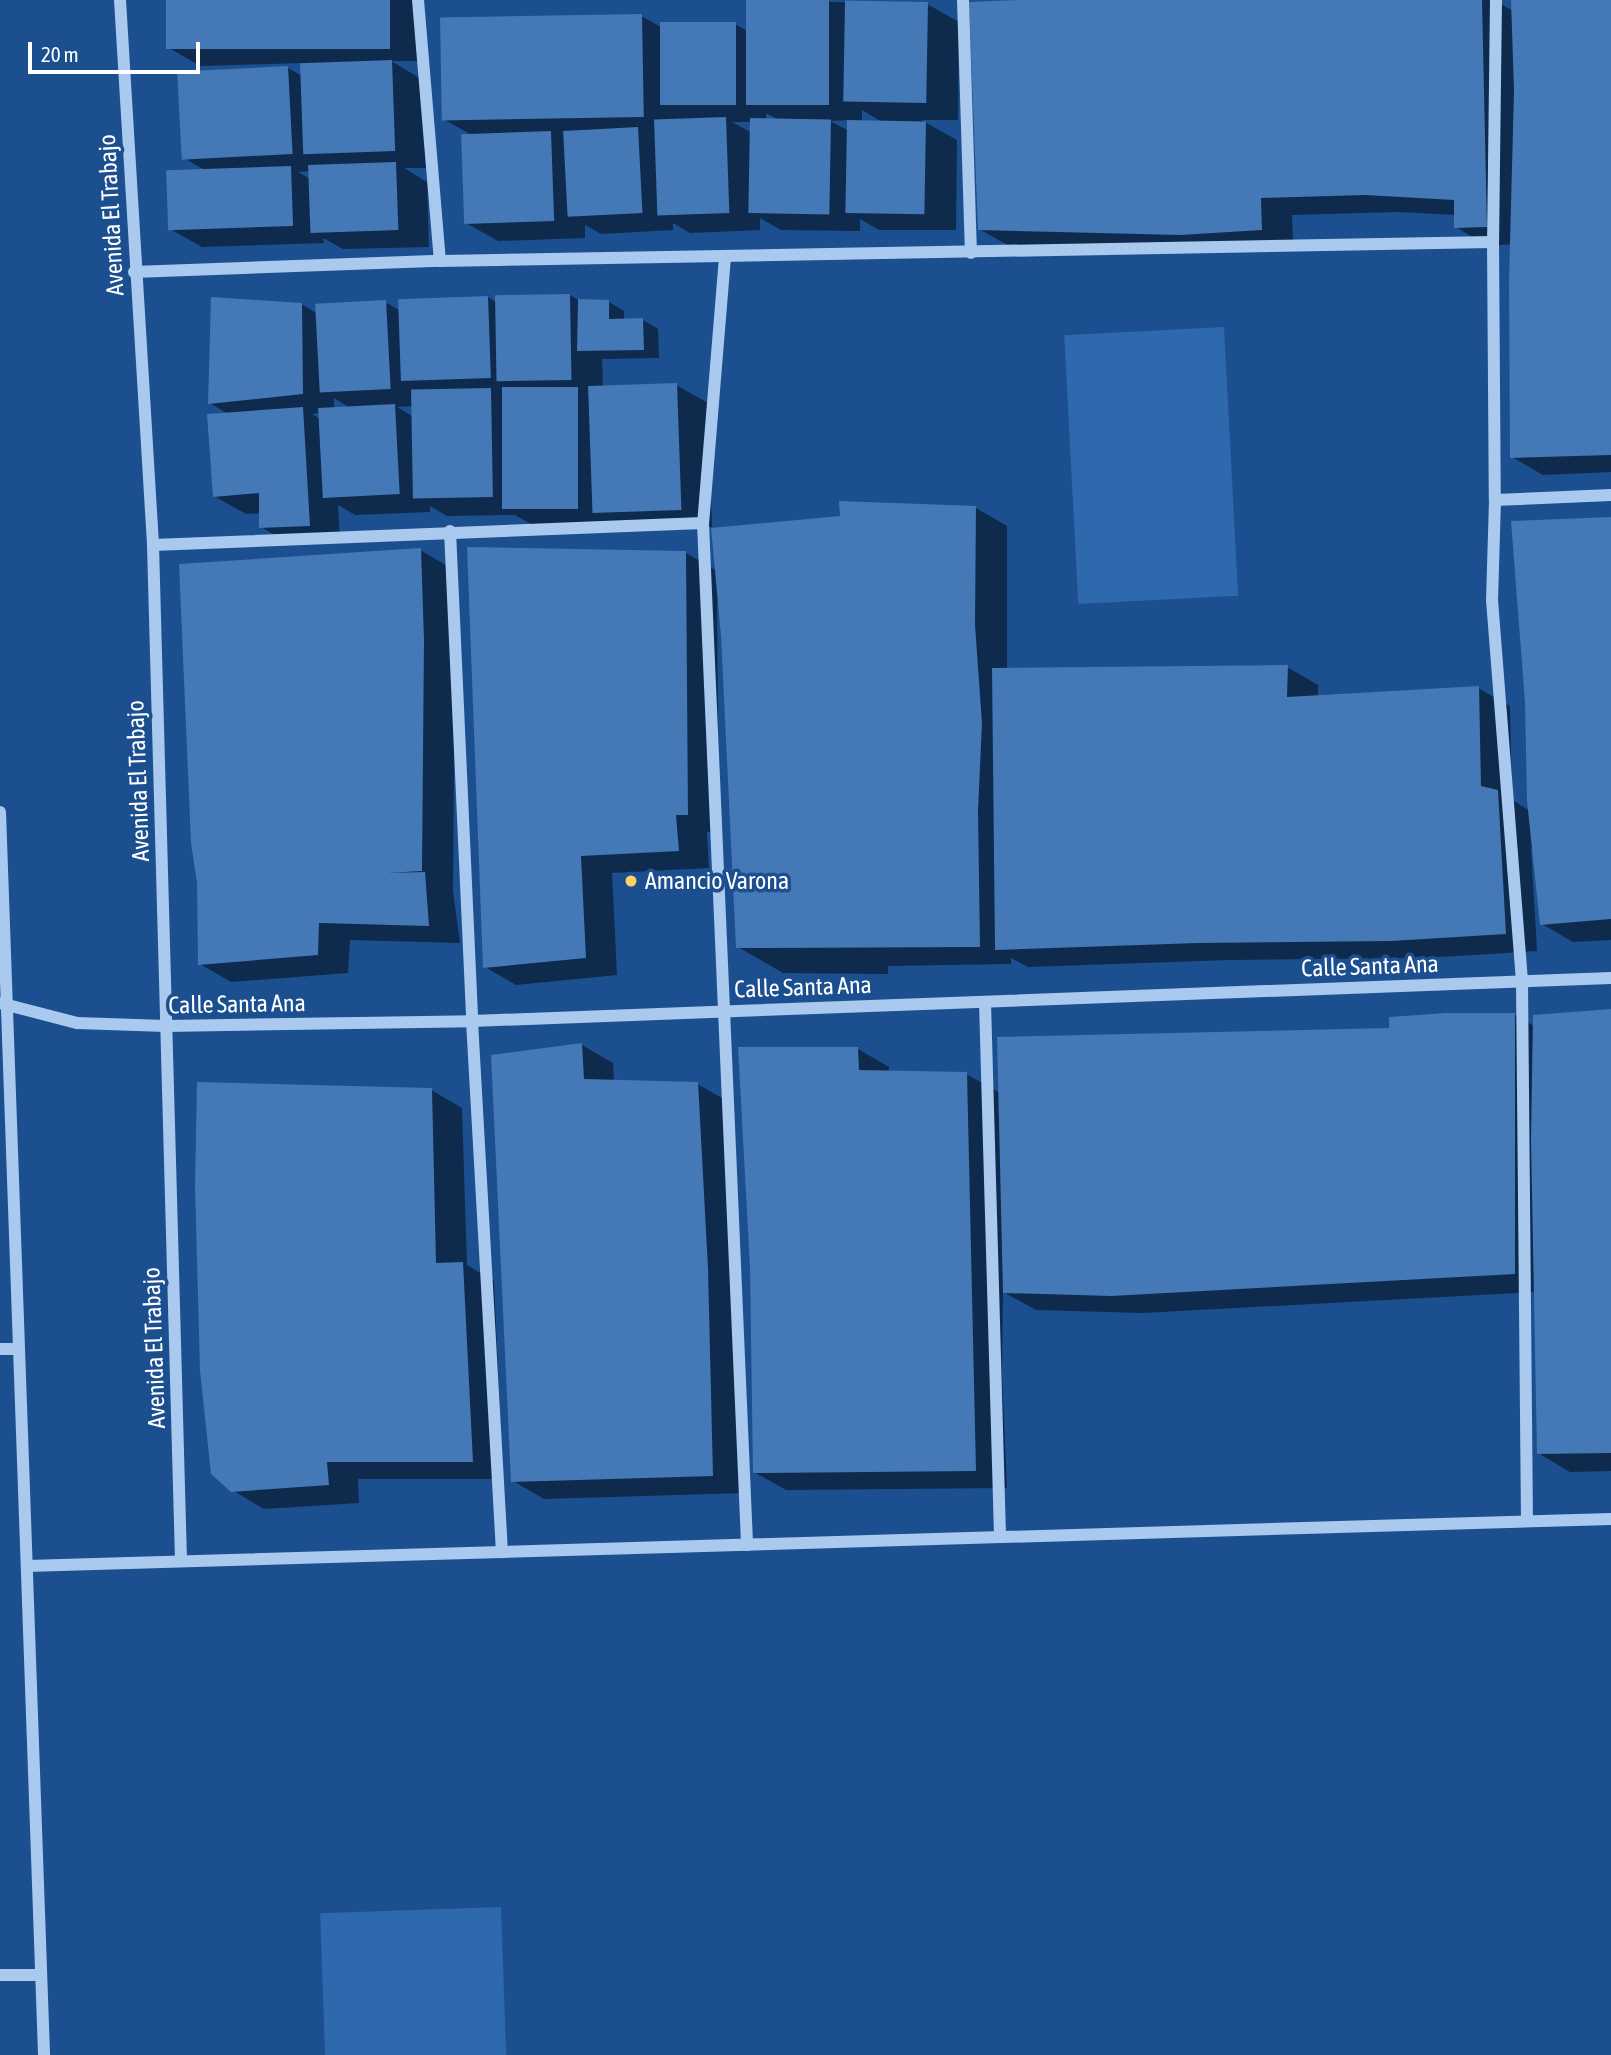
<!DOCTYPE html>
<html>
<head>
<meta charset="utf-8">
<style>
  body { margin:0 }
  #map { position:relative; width:1611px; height:2055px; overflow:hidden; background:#1b4f8f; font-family:"Asap Condensed",sans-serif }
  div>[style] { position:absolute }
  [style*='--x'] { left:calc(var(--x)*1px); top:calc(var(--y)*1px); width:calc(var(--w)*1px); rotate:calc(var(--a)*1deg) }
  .green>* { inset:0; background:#2e69ad; transform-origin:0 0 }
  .shadow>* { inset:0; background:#0007 }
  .building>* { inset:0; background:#4478b7; transform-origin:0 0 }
  .minor>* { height:12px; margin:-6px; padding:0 6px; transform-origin:6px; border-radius:6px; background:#a9c9ee }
  .dots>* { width:19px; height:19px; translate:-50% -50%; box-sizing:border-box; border:4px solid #1b4f8f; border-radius:50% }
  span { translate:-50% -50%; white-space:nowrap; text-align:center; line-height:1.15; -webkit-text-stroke:7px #1b4f8f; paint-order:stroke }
  .street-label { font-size:24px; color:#fff }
  .poi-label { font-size:24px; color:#fff }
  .left { translate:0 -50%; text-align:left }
  .scale { position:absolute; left:28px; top:42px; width:172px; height:32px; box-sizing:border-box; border:4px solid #fff; border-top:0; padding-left:9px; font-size:21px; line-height:24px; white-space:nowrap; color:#fff; -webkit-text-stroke:5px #1b4f8f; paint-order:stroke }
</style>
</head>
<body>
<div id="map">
  <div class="green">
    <div style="left:1224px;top:327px;width:269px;height:160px;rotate:87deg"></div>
    <div style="left:501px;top:1907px;width:148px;height:181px;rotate:88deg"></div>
  </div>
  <div class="shadow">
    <div style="clip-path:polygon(evenodd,168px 0,420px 0,422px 61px,391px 61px,423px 80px,426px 168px,404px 168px,427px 182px,429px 247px,343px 249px,323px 238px,324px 243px,202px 247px,170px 229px,205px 170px,182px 157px,288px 68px,302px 76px,302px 63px,200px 66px,169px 48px,168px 0,310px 171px,310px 179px,298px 172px,310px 171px)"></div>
    <div style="clip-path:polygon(evenodd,748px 0,927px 4px,959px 22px,958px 120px,921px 120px,957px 140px,956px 230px,879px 230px,860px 219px,860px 231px,781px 230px,760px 218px,760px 230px,690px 233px,673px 223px,673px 230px,601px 234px,585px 225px,585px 238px,498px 241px,466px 223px,472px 135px,443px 119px,641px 16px,661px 27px,735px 24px,749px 32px,748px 0,862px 110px,882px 122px,862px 121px,862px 110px,748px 0,766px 113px,779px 120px,766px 120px,766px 113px,748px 0,849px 120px,849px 131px,830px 121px,849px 120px,748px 0,732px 122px,752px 122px,752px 133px,732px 122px)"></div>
    <div style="clip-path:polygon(1028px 0,1494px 0,1513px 11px,1513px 0,1611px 0,1611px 472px,1543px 475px,1512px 457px,1514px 244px,1487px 246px,1456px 227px,1456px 215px,1397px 212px,1292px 215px,1293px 247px,1011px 247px,979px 229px)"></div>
    <div style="clip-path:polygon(evenodd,570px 295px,580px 301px,609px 302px,624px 311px,624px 320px,643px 320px,658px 329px,659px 358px,602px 359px,603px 387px,676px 385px,708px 403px,712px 527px,625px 530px,536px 527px,515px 515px,447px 516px,430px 506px,430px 512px,355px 515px,338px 505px,340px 543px,292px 545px,261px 527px,261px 513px,246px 514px,214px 496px,228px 414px,210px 403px,301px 304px,318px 314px,385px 302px,401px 311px,488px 297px,497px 303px,570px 295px,334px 398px,350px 408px,334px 408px,334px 398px,570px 295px,414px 406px,414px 417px,397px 407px,414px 406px,570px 295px,320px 413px,320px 419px,312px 414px,320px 413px)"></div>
    <div style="clip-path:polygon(976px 508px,1007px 526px,1007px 669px,1287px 667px,1318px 685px,1318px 697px,1478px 688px,1510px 706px,1512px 800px,1530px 811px,1611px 519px,1611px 940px,1573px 942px,1542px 924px,1534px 849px,1531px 849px,1537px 951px,1424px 958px,1230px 960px,1028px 967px,1011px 958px,1011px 964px,888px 966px,888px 974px,783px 973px,738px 947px,720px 603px,717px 603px,719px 832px,707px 832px,709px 868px,612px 873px,617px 975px,516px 985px,485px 967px,686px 553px,717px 571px)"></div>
    <div style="clip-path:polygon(420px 550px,451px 568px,455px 659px,453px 891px,460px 943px,350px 940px,348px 973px,231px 982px,200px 964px)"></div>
    <div style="clip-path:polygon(1611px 1011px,1611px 1471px,1570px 1472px,1538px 1453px,1535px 1292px,1143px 1313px,1036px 1310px,1003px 1292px,1002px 1373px,1007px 1488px,786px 1490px,754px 1472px,858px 1049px,889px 1067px,889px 1072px,966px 1074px,1000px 1093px,1390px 1029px,1515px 1015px,1534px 1026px)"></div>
    <div style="clip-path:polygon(582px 1045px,613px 1063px,614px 1082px,697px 1084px,729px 1102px,744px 1493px,544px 1499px,513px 1481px)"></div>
    <div style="clip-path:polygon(431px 1090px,462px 1108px,467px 1265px,494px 1281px,503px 1479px,358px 1479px,359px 1503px,264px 1509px,232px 1490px)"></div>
  </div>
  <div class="building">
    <div style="left:166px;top:0;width:224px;height:49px"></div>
    <div style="left:746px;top:0;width:83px;height:105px"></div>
    <div style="clip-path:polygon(1017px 0,1482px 0,1487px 227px,1454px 228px,1454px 200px,1365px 195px,1261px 198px,1262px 230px,1180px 235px,978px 230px,969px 2px)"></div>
    <div style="clip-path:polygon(1511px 0,1611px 0,1611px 455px,1510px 458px,1509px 280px,1514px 91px)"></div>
    <div style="left:928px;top:2px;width:101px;height:83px;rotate:91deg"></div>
    <div style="left:642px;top:14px;width:103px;height:202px;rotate:89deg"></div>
    <div style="left:660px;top:22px;width:76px;height:83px"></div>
    <div style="left:392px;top:60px;width:91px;height:92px;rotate:88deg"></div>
    <div style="left:288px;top:66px;width:88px;height:111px;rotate:87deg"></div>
    <div style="left:726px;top:117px;width:96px;height:72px;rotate:88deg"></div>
    <div style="left:750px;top:118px;width:81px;height:95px;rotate:1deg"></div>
    <div style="left:847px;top:120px;width:79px;height:93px;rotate:1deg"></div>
    <div style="left:638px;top:127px;width:86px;height:75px;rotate:87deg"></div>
    <div style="left:551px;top:131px;width:90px;height:90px;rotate:88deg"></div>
    <div style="left:396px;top:162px;width:68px;height:88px;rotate:88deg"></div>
    <div style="left:291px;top:166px;width:60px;height:125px;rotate:88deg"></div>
    <div style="left:570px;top:294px;width:86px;height:75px;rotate:89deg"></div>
    <div style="left:488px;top:296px;width:82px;height:90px;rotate:88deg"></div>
    <div style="clip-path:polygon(211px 297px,302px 303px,303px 394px,208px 404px)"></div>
    <div style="clip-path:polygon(578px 299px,609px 300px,609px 319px,643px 318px,644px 350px,577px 351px)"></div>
    <div style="left:386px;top:300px;width:89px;height:71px;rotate:87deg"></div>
    <div style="left:677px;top:383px;width:127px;height:89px;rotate:88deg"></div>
    <div style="left:578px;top:387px;width:122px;height:76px;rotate:90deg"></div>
    <div style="left:491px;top:388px;width:109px;height:80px;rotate:89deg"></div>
    <div style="left:395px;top:404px;width:90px;height:77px;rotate:87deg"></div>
    <div style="clip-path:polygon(303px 407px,310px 526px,259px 528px,259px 493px,213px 497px,207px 414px)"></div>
    <div style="clip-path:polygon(839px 501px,976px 506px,975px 625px,982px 723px,978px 811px,980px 947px,736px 948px,721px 636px,711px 528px,840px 516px)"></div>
    <div style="clip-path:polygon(1611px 517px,1611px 919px,1540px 925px,1527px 801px,1525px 702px,1511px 521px)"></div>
    <div style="clip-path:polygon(467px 547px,686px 551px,688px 815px,676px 815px,679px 851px,581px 856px,586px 958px,483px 968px)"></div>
    <div style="clip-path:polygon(421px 548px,424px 640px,422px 871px,387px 873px,425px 872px,429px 926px,319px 923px,318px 955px,198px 965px,197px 883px,191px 843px,179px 564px)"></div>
    <div style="clip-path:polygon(1288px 665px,1287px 697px,1479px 686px,1481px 786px,1498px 790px,1506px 934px,1391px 941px,1198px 943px,995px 950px,992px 668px)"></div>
    <div style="clip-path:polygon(1611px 1009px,1611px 1453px,1537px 1454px,1531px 1140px,1533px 1015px)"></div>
    <div style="clip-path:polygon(1446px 1013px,1515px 1013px,1515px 1274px,1111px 1296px,1003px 1293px,997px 1037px,1389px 1028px,1389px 1017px)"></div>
    <div style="clip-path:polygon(582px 1043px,584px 1079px,698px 1082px,708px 1268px,713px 1476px,511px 1482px,491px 1055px)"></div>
    <div style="clip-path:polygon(738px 1047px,858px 1047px,859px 1070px,967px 1072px,976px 1471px,753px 1473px,750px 1267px)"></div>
    <div style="clip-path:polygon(197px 1082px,432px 1088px,436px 1263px,463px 1262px,473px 1462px,327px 1462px,329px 1485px,231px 1492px,211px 1474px,200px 1371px,195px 1186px)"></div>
  </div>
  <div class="minor">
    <div style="--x:120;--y:0;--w:546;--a:86.53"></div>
    <div style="--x:153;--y:545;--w:1016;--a:88.42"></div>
    <div style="--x:418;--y:0;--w:262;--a:85.2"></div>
    <div style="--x:963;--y:0;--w:253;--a:88.2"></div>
    <div style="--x:1496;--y:0;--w:242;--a:90.7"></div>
    <div style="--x:1493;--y:242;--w:258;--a:89.6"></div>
    <div style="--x:1495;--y:500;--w:100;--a:91.7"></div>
    <div style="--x:1492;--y:600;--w:383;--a:85.5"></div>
    <div style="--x:1522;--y:982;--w:539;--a:89.47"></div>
    <div style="--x:725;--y:257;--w:267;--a:94.7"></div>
    <div style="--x:703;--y:523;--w:1023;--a:87.53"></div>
    <div style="--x:134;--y:272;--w:306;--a:-2.1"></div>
    <div style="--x:440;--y:261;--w:1053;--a:-1.03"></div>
    <div style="--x:1495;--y:500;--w:116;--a:-2.5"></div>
    <div style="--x:450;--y:531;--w:490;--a:87.4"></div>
    <div style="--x:472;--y:1021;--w:532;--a:86.77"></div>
    <div style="--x:153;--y:545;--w:550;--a:-2.29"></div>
    <div style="--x:0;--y:812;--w:1244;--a:87.97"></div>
    <div style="--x:985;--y:1002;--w:535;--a:88.39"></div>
    <div style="--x:0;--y:1003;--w:80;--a:14.6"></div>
    <div style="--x:77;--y:1023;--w:89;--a:1.9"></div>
    <div style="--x:166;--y:1026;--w:306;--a:-0.9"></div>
    <div style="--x:472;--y:1021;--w:1140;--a:-2.16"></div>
    <div style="--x:0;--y:1349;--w:18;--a:0"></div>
    <div style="--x:27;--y:1566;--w:1585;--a:-1.7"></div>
    <div style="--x:0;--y:1975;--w:40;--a:0"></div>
  </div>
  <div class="dots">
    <div style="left:631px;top:881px;background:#ffd166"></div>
  </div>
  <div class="street-label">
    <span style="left:111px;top:215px;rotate:-93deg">Avenida El Trabajo</span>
    <span style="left:138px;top:781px;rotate:-92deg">Avenida El Trabajo</span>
    <span style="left:1370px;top:966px;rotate:-2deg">Calle Santa Ana</span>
    <span style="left:803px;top:987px;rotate:-2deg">Calle Santa Ana</span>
    <span style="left:237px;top:1004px;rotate:-1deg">Calle Santa Ana</span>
    <span style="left:154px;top:1348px;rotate:-92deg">Avenida El Trabajo</span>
  </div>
  <div class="poi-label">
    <span class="left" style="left:645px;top:881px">Amancio Varona</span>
  </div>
  <div class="scale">20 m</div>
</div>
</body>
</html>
